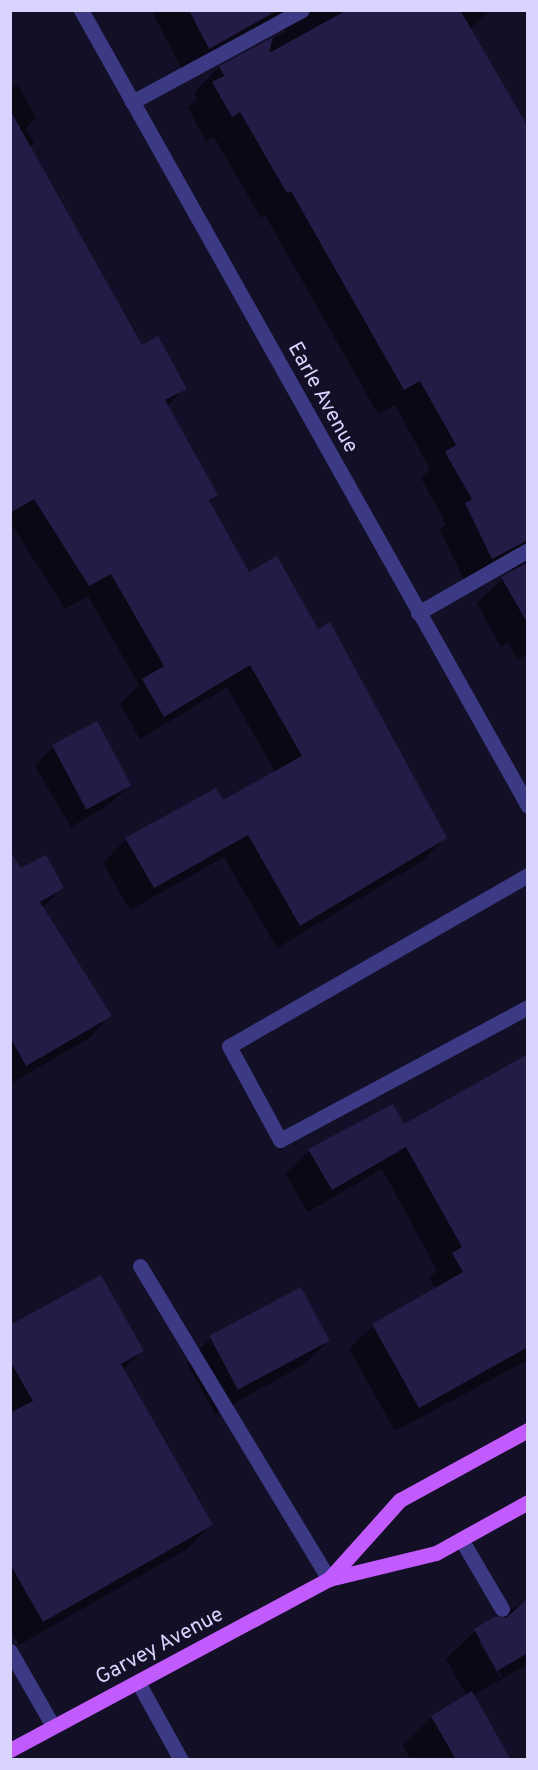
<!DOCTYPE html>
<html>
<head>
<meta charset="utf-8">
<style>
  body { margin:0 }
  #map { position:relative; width:538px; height:1770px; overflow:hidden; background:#130f26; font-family:Overpass,sans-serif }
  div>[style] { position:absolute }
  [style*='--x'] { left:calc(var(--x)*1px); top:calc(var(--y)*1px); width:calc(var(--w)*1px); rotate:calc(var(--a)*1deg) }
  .shadow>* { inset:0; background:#0007 }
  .building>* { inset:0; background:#241b47; transform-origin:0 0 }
  .service>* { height:15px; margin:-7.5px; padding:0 7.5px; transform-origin:7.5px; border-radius:7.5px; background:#3d3a85 }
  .minor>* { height:15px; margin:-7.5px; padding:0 7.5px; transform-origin:7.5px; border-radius:7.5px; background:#3d3a85 }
  .primary>* { height:15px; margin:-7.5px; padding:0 7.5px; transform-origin:7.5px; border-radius:7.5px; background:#c25bff }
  span { translate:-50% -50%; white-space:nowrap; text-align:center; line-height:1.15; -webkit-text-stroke:4.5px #130f26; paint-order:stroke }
  .street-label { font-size:21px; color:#d9d4ff }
  .frame { position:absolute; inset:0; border:12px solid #d9d4ff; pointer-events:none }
</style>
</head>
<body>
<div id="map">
  <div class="shadow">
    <div style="clip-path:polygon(151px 10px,491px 10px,469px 29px,528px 130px,528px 654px,517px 660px,508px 643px,501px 647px,477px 603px,512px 570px,497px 566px,466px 584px,440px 530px,446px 524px,421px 478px,430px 469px,395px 405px,378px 414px,265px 215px,261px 218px,214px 137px,206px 141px,188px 108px,197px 99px,194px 93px,219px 67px,287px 31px,271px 26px,184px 73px)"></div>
    <div style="clip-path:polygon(18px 85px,36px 118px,26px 128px,34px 142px,29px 147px,141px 347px,185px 388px,167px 406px,216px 495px,209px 502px,248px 574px,317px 631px,445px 838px,422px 861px,277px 948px,224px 857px,130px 910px,103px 863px,126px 839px,223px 802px,276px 773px,227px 687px,140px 739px,120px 704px,139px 685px,88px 596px,65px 609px,10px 522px,10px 89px)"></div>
    <div style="clip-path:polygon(96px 723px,129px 786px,110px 804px,71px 827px,35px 766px,53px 747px)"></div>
    <div style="clip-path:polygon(10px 873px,62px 888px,42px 908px,110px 1016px,88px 1039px,10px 1084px)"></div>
    <div style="clip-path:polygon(528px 1056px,528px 1360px,395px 1431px,349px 1349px,373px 1326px,436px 1289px,429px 1278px,437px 1270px,382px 1169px,308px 1212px,285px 1174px,309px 1151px,403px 1126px)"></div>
    <div style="clip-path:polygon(300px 1290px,328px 1341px,305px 1364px,215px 1414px,187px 1363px,210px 1339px)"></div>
    <div style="clip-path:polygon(10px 1327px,142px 1351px,123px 1370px,211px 1525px,187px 1549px,19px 1645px,10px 1630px)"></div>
    <div style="clip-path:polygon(evenodd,528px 1600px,528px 1664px,472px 1696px,509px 1760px,411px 1760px,403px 1746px,432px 1717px,467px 1696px,446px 1659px,475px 1631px,528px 1600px,482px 1640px,502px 1676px,500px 1678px,479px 1642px,482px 1640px)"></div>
  </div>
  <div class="building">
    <div style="clip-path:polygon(189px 10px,278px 10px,209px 49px)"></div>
    <div style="clip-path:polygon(347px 10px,460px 10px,528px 127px,528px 540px,492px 559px,465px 503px,472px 499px,445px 452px,456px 445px,420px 381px,404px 390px,291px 191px,287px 193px,240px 112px,232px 117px,212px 82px,224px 76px,219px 66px,273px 37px,269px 53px)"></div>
    <div style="clip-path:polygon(10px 110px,142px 345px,158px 336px,187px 389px,165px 400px,218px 495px,209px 500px,249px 572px,277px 556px,318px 629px,330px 622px,447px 838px,300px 926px,248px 835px,154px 888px,125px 838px,216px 788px,223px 800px,302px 756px,250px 665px,164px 717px,142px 679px,164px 666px,111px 574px,89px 586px,34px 499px,10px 513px)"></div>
    <div style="clip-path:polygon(528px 562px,528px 624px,501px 577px)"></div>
    <div style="left:97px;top:721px;width:73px;height:51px;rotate:62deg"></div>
    <div style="clip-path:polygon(10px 851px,21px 868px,46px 855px,64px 888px,40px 902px,112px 1016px,26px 1066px,10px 1037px)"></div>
    <div style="clip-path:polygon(528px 1054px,528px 1347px,419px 1408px,372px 1324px,463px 1272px,452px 1253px,462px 1247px,406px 1147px,332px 1190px,308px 1149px,393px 1104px,404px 1124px)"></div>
    <div style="clip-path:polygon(101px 1275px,144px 1351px,121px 1364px,213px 1525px,43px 1622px,10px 1564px,10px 1413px,33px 1401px,10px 1361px,10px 1325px)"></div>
    <div style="left:301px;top:1287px;width:61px;height:104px;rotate:62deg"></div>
    <div style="clip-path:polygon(528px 1598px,528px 1653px,497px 1671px,474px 1629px,496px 1616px,506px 1618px)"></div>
    <div style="clip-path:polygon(472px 1691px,511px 1760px,456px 1760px,431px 1716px)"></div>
  </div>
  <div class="service">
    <div style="--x:132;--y:102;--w:193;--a:-28.4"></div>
    <div style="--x:418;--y:613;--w:127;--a:-29.8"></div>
    <div style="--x:528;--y:875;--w:344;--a:150.2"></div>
    <div style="--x:229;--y:1046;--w:107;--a:61.5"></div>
    <div style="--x:280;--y:1140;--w:281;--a:-28.2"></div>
    <div style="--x:140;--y:1266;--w:366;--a:58.9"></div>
    <div style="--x:461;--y:1539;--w:81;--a:59.6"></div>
  </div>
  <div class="minor">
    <div style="--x:81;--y:10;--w:913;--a:60.68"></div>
    <div style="--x:10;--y:1651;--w:86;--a:60.2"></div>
    <div style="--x:139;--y:1684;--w:87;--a:61.1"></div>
  </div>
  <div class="primary">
    <div style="--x:329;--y:1579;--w:106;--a:-48.1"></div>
    <div style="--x:400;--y:1500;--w:146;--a:-28.7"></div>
    <div style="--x:10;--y:1750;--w:362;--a:-28.2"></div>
    <div style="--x:329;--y:1579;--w:110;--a:-13.7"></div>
    <div style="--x:436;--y:1553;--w:105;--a:-29"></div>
  </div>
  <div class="street-label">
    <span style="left:322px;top:398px;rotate:61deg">Earle Avenue</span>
    <span style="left:160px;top:1647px;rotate:-28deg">Garvey Avenue</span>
  </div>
  <div class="frame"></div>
</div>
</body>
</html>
